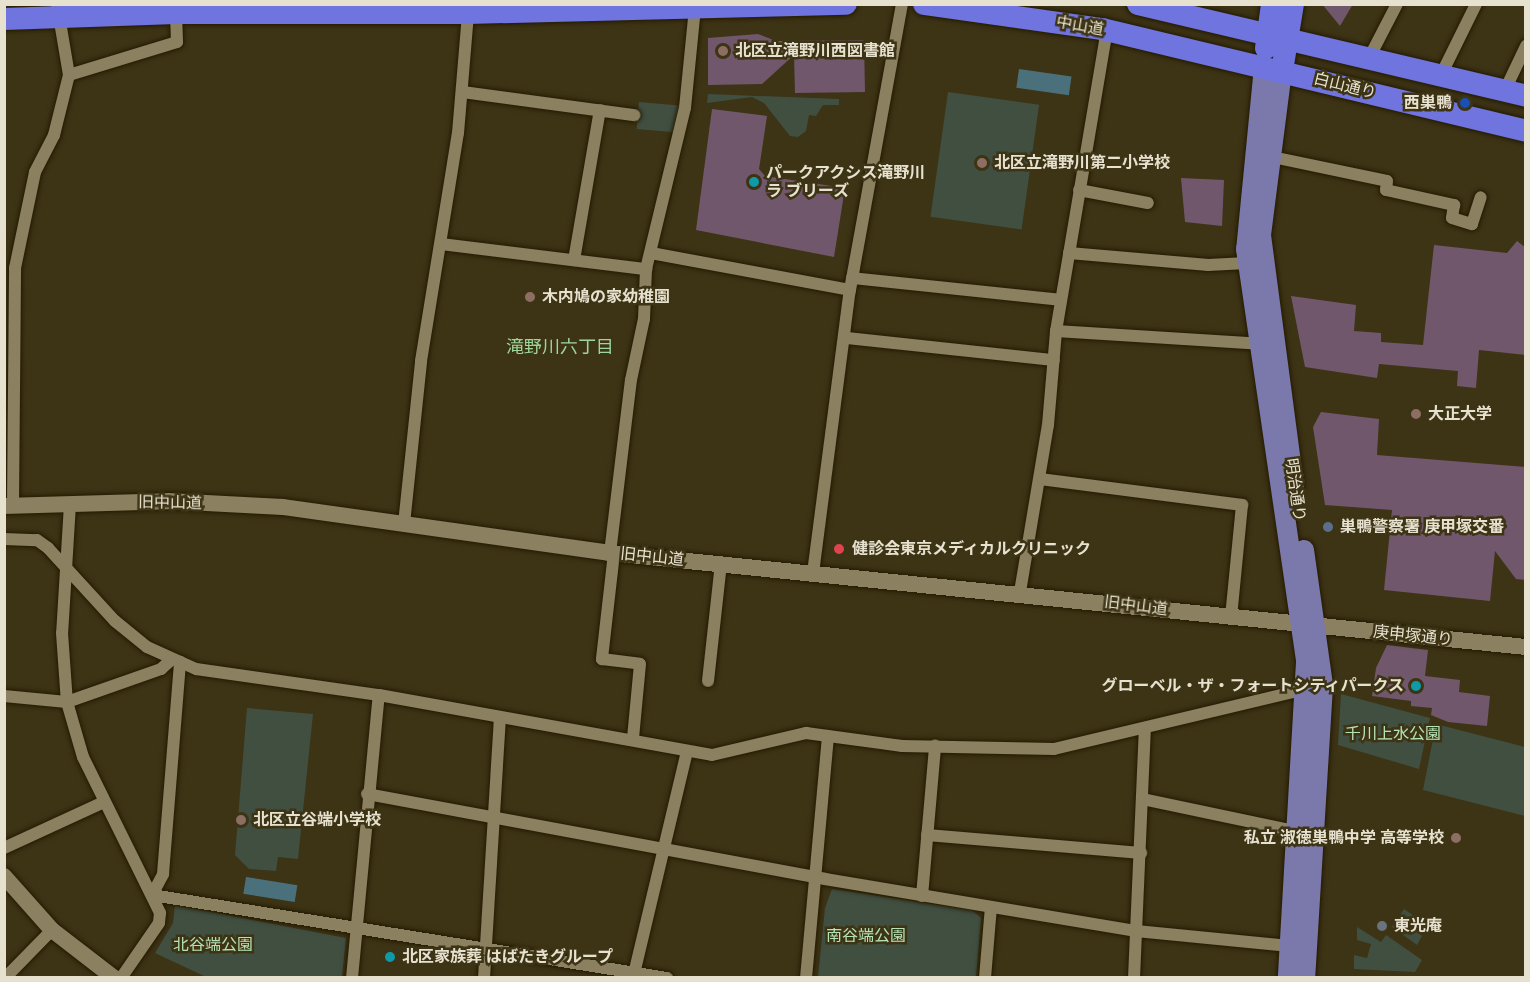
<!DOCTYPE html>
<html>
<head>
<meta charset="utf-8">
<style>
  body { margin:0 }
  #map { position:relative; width:1530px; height:982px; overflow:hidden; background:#3d3315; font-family:Roboto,"Noto Sans JP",sans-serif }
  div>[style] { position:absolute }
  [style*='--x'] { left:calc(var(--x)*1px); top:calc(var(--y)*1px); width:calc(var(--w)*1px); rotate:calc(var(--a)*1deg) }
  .green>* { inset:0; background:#414f41; transform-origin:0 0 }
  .water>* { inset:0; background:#4a717b; transform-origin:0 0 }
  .building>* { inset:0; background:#71576c }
  .roads { filter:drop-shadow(0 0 2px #241b00) drop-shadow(0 0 2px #241b00) }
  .street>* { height:12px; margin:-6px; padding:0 6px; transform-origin:6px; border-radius:6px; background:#8b8060 }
  .secondary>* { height:16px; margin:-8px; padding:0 8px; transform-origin:8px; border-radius:8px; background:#8b8060 }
  .primary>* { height:20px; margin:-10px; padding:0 10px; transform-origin:10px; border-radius:10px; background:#7b79ac }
  .highway>* { height:22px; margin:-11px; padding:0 11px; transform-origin:11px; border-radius:11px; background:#7074df }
  .dots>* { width:16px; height:16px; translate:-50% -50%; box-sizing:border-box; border:3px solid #3d3315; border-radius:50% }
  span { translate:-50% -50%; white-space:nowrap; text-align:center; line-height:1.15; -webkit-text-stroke:5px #3d3315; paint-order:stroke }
  .street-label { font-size:16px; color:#e7e1cf }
  .poi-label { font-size:16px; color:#e7e1cf; font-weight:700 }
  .left { translate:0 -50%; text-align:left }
  .right { translate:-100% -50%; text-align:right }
  .park-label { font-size:16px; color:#b6e3b6 }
  .neighbourhood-label { font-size:18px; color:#9cd69b }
  .frame { position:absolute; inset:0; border:6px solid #e7e1cf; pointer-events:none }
</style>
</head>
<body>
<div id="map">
  <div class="green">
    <div style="left:948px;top:92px;width:92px;height:126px;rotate:8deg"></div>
    <div style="clip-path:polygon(708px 94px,839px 99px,839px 105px,823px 105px,816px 116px,809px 115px,806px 131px,798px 137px,790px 136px,764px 103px,752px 97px,707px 103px)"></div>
    <div style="left:639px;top:102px;width:43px;height:27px;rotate:5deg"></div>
    <div style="clip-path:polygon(1341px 694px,1430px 718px,1419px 769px,1338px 745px)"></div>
    <div style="clip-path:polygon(247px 708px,313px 714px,298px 859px,278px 857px,276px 871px,249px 869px,235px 855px)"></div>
    <div style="clip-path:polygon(1436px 724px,1525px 747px,1525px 816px,1423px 790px)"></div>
    <div style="clip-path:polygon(832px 889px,972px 910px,981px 918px,976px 977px,818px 977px,825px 908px)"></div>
    <div style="clip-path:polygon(175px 905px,346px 938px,342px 977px,206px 977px,155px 953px,173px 923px)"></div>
    <div style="clip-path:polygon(1404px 909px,1414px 916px,1408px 926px,1422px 936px,1417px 945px,1392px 927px)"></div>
    <div style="clip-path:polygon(1357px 927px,1381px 942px,1386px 935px,1422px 960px,1415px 972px,1354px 969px,1354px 955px,1367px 958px,1371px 944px,1357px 940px)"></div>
  </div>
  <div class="water">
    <div style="left:1019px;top:69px;width:53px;height:19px;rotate:8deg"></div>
    <div style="left:246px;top:877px;width:52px;height:17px;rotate:9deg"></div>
  </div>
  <div class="building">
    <div style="clip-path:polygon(1322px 4px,1353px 4px,1340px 26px)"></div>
    <div style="clip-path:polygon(758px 34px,776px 41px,864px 40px,865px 92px,795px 93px,794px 55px,762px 84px,708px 85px,708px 38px)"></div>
    <div style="clip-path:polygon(712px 109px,767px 116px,759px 169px,765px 176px,845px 188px,834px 257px,696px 230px)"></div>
    <div style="clip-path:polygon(1181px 178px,1224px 180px,1222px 226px,1185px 222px)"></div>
    <div style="clip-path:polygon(1517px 241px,1526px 248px,1526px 355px,1479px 350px,1476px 388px,1457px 386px,1458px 371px,1379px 364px,1377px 378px,1305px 367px,1291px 296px,1356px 305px,1354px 331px,1381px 333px,1381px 342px,1423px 345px,1434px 245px,1507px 253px)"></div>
    <div style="clip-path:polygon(1321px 412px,1379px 419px,1377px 455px,1526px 467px,1526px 580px,1516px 579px,1495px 551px,1490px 601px,1384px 590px,1392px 510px,1325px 505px,1313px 427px)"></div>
    <div style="clip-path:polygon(1387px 645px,1428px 650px,1425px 676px,1460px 680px,1459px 692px,1490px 696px,1487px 726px,1448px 722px,1431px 715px,1432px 708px,1411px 706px,1411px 701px,1372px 696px,1376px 668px)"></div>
  </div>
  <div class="roads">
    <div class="street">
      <div style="--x:1368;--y:60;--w:63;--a:-62.6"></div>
      <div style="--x:69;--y:75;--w:113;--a:-17"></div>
      <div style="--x:177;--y:42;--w:29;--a:-92"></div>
      <div style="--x:1440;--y:77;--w:81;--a:-63.7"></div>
      <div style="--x:1505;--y:90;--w:49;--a:-64.5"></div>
      <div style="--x:463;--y:92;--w:173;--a:7.7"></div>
      <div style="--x:1282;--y:159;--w:107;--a:11.8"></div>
      <div style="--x:1387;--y:181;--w:9;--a:96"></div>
      <div style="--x:1386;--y:190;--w:70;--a:12.4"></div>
      <div style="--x:1454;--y:205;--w:13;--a:99"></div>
      <div style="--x:1452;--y:218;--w:21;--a:17"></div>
      <div style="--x:1472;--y:224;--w:28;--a:-72"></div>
      <div style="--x:1079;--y:190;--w:70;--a:10.7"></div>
      <div style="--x:441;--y:244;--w:207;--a:7"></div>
      <div style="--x:651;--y:253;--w:202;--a:10.5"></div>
      <div style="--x:1069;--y:253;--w:140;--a:4.9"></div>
      <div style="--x:1208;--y:265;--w:39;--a:-3"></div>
      <div style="--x:574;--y:260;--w:152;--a:-80.2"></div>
      <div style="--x:852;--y:278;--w:210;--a:6"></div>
      <div style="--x:1056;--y:331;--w:208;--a:3.6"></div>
      <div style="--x:847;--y:338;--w:208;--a:6.1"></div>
      <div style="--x:1040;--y:479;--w:204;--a:7.3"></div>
      <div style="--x:1242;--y:505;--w:114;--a:95.6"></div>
      <div style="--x:70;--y:504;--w:129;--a:93.5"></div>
      <div style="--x:62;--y:633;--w:69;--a:85.9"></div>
      <div style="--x:67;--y:702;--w:57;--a:73.8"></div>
      <div style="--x:83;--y:757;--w:174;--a:63.7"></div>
      <div style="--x:160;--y:913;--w:10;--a:96"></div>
      <div style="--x:159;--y:923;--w:67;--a:124.6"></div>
      <div style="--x:13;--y:505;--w:237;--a:-89.5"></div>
      <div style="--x:15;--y:268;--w:98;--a:-78.2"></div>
      <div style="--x:35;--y:172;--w:42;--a:-62.8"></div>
      <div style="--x:54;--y:135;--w:62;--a:-76"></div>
      <div style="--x:69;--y:75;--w:72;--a:-99.6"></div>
      <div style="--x:404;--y:524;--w:164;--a:-84"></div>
      <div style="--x:421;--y:361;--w:231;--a:-80.8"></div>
      <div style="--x:458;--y:133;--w:120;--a:-85.2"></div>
      <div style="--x:4;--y:539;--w:33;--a:2"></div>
      <div style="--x:37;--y:540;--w:14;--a:36"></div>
      <div style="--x:48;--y:548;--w:99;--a:47.5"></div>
      <div style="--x:115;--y:621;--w:41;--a:39.1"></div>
      <div style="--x:147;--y:647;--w:54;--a:24.2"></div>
      <div style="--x:196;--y:669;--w:185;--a:8.1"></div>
      <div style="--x:379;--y:695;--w:338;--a:10.2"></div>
      <div style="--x:712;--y:755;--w:97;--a:-13.2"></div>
      <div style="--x:806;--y:733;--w:97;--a:7.7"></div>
      <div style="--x:902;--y:746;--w:152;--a:1.1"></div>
      <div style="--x:1054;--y:749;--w:259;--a:-13.4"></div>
      <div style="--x:610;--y:553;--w:174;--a:-83.1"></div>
      <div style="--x:631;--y:380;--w:62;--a:-78"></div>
      <div style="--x:644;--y:319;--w:50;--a:-87.7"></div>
      <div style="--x:646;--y:269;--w:166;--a:-76.4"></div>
      <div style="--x:685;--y:108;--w:101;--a:-84.3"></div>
      <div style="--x:614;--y:553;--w:107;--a:96.5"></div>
      <div style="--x:602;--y:659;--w:38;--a:7"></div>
      <div style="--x:640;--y:664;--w:74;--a:95.4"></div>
      <div style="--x:813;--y:573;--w:285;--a:-82.6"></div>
      <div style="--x:850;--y:290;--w:291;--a:-79.7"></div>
      <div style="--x:1020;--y:592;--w:169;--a:-80.5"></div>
      <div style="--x:1048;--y:425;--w:94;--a:-85.1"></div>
      <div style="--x:1056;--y:331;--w:304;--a:-80.4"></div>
      <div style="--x:708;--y:681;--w:119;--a:-83.7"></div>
      <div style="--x:4;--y:696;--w:63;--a:5.4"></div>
      <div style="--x:67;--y:702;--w:100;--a:-19.3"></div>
      <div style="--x:161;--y:669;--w:15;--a:-42"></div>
      <div style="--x:367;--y:794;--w:466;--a:10.5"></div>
      <div style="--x:825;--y:879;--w:316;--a:9.5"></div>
      <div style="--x:1137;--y:931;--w:155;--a:5.6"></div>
      <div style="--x:1143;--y:799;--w:159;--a:11.9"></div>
      <div style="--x:927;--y:835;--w:215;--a:4.8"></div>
      <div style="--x:4;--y:848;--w:110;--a:-24.7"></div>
      <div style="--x:152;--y:895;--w:522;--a:9.16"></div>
      <div style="--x:152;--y:895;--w:24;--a:-62"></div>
      <div style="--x:163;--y:874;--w:213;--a:-85.4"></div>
      <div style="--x:922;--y:896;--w:151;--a:-85"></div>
      <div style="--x:5;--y:978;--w:67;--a:-45.6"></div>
      <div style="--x:352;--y:978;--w:284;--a:-84.6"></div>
      <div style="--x:484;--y:978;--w:259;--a:-86.5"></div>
      <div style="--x:633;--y:978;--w:232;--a:-76.6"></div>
      <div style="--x:806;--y:978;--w:243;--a:-84.8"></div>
      <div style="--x:985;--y:978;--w:71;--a:-85.2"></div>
      <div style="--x:1134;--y:978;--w:247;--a:-87.5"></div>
    </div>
    <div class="secondary">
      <div style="--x:4;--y:506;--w:164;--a:-1.7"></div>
      <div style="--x:168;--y:501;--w:115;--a:3"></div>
      <div style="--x:283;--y:507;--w:330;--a:8"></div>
      <div style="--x:610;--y:553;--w:921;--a:5.86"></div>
      <div style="--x:4;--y:876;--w:72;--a:48.4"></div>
      <div style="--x:52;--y:930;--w:78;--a:37.7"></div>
    </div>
    <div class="primary">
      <div style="--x:1264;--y:67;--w:183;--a:95.6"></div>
      <div style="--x:1246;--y:249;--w:417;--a:81.7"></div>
      <div style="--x:1306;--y:662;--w:317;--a:93.3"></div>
      <div style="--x:1282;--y:71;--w:165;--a:97.3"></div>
      <div style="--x:1261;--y:235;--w:252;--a:82.5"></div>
      <div style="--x:1304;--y:550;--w:137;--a:82"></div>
      <div style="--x:1323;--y:686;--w:293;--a:93.5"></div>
    </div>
    <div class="highway">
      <div style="--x:924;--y:4;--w:180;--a:8"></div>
      <div style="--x:1102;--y:29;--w:436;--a:13.5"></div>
      <div style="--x:1138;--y:4;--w:399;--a:13.3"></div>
      <div style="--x:4;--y:19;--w:172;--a:-2"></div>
      <div style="--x:176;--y:13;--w:292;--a:0"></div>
      <div style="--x:468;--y:13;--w:378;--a:-1.4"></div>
      <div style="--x:1266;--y:48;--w:44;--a:-82.2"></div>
      <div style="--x:1282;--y:71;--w:68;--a:-80.7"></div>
    </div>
  </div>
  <div class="dots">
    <div style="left:723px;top:51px;background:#8d6e63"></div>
    <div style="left:1465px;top:103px;background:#1a4fb4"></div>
    <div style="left:982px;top:163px;background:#8d6e63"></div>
    <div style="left:754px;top:182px;background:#0f9aa8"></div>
    <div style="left:530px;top:297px;background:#8d6e63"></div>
    <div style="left:1416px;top:414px;background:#8d6e63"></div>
    <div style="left:1328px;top:527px;background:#5c6f8a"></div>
    <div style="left:839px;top:549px;background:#e0444e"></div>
    <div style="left:1416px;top:686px;background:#0f9aa8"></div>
    <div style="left:241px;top:820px;background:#8d6e63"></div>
    <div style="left:1456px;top:838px;background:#8d6e63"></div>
    <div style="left:1382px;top:926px;background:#6b7280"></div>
    <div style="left:390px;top:957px;background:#0f9aa8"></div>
  </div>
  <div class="street-label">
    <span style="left:1080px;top:26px;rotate:10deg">中山道</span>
    <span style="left:1345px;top:86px;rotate:14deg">白山通り</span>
    <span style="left:1295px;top:490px;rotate:82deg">明治通り</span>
    <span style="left:170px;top:503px;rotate:1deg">旧中山道</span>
    <span style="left:652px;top:557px;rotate:6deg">旧中山道</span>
    <span style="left:1136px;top:606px;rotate:7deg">旧中山道</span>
    <span style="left:1413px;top:636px;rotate:6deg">庚申塚通り</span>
  </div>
  <div class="poi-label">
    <span class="left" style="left:735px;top:51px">北区立滝野川西図書館</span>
    <span class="right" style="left:1452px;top:103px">西巣鴨</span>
    <span class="left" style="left:994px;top:163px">北区立滝野川第二小学校</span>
    <span class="left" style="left:766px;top:182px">パークアクシス滝野川<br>ラ ブリーズ</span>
    <span class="left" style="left:542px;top:297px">木内鳩の家幼稚園</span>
    <span class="left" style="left:1428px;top:414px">大正大学</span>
    <span class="left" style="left:1340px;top:527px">巣鴨警察署 庚甲塚交番</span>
    <span class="left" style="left:852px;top:549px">健診会東京メディカルクリニック</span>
    <span class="right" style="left:1404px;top:686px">グローベル・ザ・フォートシティパークス</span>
    <span class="left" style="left:253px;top:820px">北区立谷端小学校</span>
    <span class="right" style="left:1444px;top:838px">私立 淑徳巣鴨中学 高等学校</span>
    <span class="left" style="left:1394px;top:926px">東光庵</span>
    <span class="left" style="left:402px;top:957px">北区家族葬 はばたきグループ</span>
  </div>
  <div class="park-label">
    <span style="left:1393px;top:734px">千川上水公園</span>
    <span style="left:866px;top:936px">南谷端公園</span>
    <span style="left:213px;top:945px">北谷端公園</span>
  </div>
  <div class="neighbourhood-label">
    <span style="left:560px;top:347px">滝野川六丁目</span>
  </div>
  <div class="frame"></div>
</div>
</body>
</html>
